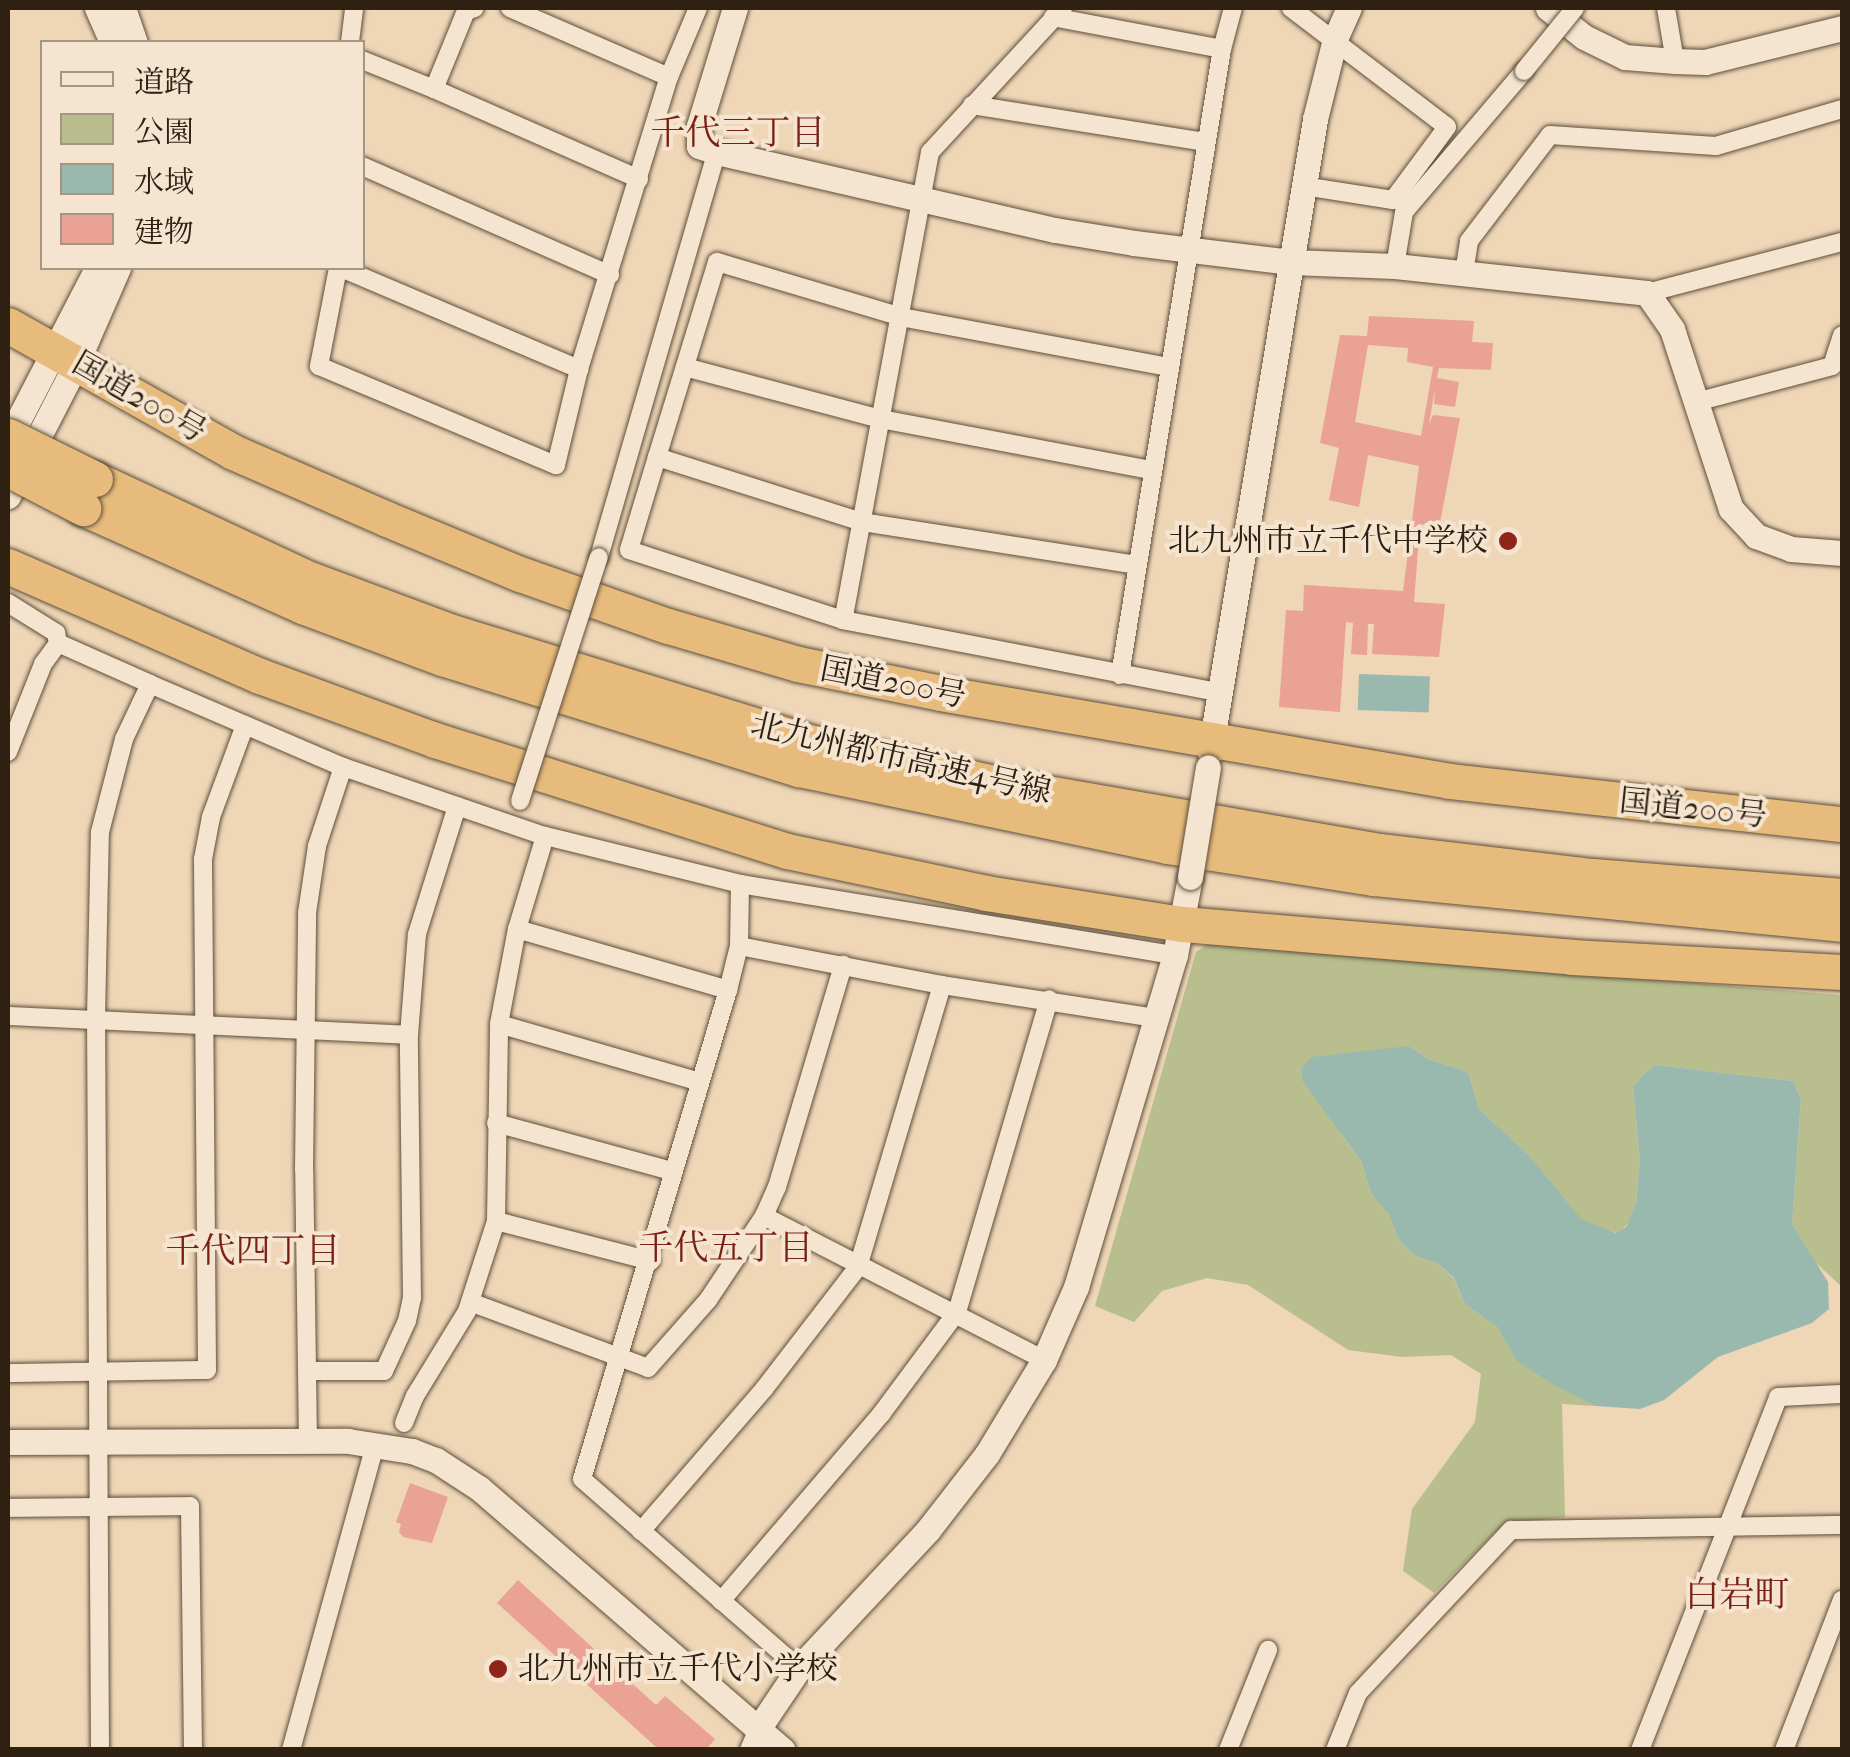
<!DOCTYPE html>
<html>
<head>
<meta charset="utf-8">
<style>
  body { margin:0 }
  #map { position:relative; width:1850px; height:1757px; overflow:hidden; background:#eed6b6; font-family:"IM FELL French Canon","Noto Serif JP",serif }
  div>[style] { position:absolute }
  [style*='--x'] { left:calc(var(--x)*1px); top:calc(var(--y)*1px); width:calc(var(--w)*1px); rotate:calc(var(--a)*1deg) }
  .green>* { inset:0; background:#b9be8e }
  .water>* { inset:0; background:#99b9ae; transform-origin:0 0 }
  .building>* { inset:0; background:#e9a294 }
  .roads { filter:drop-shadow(0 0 2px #5e4e3b) drop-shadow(0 0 2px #5e4e3b) }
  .street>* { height:18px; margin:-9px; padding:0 9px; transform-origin:9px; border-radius:9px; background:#f4e4d0 }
  .secondary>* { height:25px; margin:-12.5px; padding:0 12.5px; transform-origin:12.5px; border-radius:12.5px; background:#f4e4d0 }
  .highway>* { height:35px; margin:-17.5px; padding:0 17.5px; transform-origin:17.5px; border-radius:17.5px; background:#e7bb7b }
  .bridges { filter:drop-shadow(0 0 2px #5e4e3b) drop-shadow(0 0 2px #5e4e3b) }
  .street-bridge>* { height:18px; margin:-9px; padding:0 9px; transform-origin:9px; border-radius:9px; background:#f4e4d0 }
  .secondary-bridge>* { height:25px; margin:-12.5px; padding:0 12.5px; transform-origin:12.5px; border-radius:12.5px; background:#f4e4d0 }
  .highway-bridge>* { height:35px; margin:-17.5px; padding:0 17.5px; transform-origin:17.5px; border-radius:17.5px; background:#e7bb7b }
  .dots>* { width:28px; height:28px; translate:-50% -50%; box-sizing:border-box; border:5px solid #f4e4d0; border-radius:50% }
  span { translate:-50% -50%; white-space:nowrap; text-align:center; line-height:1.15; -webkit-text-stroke:8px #f4e4d0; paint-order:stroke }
  .street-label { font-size:32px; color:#2e2112 }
  .poi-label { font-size:32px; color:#2e2112 }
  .right { translate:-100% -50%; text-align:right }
  .left { translate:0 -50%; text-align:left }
  .neighbourhood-label { font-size:35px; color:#7a1f14 }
  .frame { position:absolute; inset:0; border:10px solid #2e2112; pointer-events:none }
  .legend { position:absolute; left:40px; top:40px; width:325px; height:230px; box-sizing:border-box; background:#f4e4d0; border:2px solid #a59684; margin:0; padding:12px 18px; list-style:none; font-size:30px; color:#2e2112 }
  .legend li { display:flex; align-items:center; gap:20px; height:50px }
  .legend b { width:50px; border:2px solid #a59684 }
</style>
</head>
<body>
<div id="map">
  <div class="green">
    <div style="clip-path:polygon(1208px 944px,1842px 995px,1842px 1287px,1815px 1262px,1792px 1224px,1801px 1099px,1793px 1081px,1656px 1065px,1643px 1075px,1633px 1087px,1640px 1161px,1636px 1202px,1629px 1223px,1617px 1233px,1581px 1220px,1529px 1155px,1479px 1109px,1468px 1072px,1428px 1059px,1409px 1046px,1341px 1134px,1361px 1161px,1371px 1193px,1389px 1215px,1399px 1240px,1415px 1256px,1437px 1263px,1454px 1279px,1465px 1304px,1498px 1328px,1518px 1361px,1596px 1406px,1562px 1404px,1565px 1517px,1503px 1524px,1434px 1593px,1403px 1571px,1412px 1509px,1475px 1422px,1481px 1374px,1451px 1355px,1402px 1357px,1348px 1350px,1248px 1285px,1207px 1278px,1162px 1291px,1134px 1322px,1095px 1306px,1196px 952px)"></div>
  </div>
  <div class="water">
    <div style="left:1359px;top:674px;width:71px;height:36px;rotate:2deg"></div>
    <div style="clip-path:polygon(1409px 1046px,1428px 1059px,1468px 1072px,1479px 1109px,1529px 1155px,1581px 1219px,1616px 1233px,1627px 1226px,1636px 1202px,1640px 1161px,1633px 1087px,1643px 1075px,1656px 1065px,1793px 1081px,1801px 1099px,1792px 1224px,1828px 1282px,1829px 1309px,1812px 1323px,1718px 1357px,1664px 1400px,1640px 1409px,1596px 1406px,1554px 1385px,1517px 1361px,1498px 1328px,1465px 1304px,1454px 1278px,1437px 1263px,1415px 1256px,1399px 1240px,1389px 1215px,1371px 1193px,1361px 1161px,1302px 1080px,1302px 1067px,1312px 1057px)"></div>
  </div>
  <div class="building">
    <div style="clip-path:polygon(evenodd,1369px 316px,1474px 321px,1472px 342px,1493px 343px,1491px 370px,1439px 368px,1437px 378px,1459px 382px,1455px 407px,1434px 404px,1435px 388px,1429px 424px,1433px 415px,1460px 418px,1439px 528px,1420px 524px,1414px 602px,1445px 604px,1439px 657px,1372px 654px,1374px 624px,1368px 624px,1367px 655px,1351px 654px,1353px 623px,1346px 622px,1340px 712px,1279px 707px,1286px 610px,1303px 611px,1304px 585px,1403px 591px,1419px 466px,1368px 455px,1359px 507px,1329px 500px,1339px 448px,1320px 443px,1340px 335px,1367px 336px,1369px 316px,1368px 345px,1408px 348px,1407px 362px,1433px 367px,1421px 436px,1355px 422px,1368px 345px)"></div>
    <div style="clip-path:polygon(410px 1483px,448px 1497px,432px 1543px,403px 1537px,399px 1532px,401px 1524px,396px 1522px)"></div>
    <div style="clip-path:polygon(518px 1580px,656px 1705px,665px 1696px,715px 1739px,706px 1750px,654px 1750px,656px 1747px,497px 1603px)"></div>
  </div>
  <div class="roads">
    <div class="street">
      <div style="--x:510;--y:8;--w:173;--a:23.5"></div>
      <div style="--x:1063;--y:8;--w:196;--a:132.7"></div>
      <div style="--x:930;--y:152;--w:476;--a:100.5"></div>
      <div style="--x:843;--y:620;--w:382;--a:10.9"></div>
      <div style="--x:1291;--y:8;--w:196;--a:37.3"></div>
      <div style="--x:1447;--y:127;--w:91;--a:126.5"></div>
      <div style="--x:1393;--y:200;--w:90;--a:-171.1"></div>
      <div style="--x:1666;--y:8;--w:54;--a:80.4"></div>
      <div style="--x:1053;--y:17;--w:172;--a:10.7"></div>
      <div style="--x:350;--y:42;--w:34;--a:-83"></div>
      <div style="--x:362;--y:60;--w:78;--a:21.9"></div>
      <div style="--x:434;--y:89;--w:84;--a:-67.7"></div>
      <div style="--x:466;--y:11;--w:9;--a:-18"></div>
      <div style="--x:434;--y:89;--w:224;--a:23.7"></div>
      <div style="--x:972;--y:105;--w:237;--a:9"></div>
      <div style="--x:362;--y:166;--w:271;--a:23.7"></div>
      <div style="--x:1395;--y:266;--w:55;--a:-80.5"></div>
      <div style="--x:1404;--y:212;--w:185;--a:-49.6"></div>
      <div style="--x:338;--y:268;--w:100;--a:101"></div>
      <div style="--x:319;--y:366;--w:257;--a:22.7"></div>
      <div style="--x:556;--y:465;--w:99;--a:-76.5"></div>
      <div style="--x:579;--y:369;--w:306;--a:-72.9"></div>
      <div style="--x:669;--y:77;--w:75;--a:-67.2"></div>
      <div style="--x:341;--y:268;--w:259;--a:23"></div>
      <div style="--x:1464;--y:273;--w:32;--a:-81"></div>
      <div style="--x:1469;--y:241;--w:133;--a:-52.6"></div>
      <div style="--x:1550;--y:135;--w:166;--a:3.8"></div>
      <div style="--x:1716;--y:146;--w:131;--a:-16.4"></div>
      <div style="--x:1647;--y:293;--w:202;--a:-14.7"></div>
      <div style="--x:685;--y:367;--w:203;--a:14.9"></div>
      <div style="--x:881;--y:419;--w:274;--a:10.7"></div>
      <div style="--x:1696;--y:402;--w:141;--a:-14.8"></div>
      <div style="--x:1832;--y:366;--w:32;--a:-72"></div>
      <div style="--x:657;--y:457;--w:97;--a:106.8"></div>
      <div style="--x:629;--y:550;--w:225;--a:18.1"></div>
      <div style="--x:599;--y:557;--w:422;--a:-73.8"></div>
      <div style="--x:1137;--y:565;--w:278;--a:-171.1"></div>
      <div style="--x:862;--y:522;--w:215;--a:-162.4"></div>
      <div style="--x:657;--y:457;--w:204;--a:-72.9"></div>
      <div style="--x:717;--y:262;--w:192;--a:16.6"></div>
      <div style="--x:901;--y:317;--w:272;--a:10.6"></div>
      <div style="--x:8;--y:603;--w:57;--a:32"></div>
      <div style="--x:56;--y:633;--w:10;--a:79"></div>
      <div style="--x:58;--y:643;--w:101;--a:24"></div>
      <div style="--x:150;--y:684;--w:210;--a:23.3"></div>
      <div style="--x:343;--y:767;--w:213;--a:18.9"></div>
      <div style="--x:545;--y:836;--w:201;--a:13.8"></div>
      <div style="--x:740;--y:884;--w:441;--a:9.3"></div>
      <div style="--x:1120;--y:675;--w:634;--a:-80.75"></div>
      <div style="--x:1222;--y:49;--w:42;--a:-75"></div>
      <div style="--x:8;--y:752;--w:95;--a:-68.3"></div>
      <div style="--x:43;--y:664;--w:26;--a:-54"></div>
      <div style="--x:740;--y:884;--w:62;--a:90.9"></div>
      <div style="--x:739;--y:946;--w:45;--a:104"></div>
      <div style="--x:728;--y:990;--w:510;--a:106.62"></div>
      <div style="--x:582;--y:1479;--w:288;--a:41.1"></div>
      <div style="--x:517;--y:929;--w:220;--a:16.1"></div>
      <div style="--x:739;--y:946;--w:207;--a:10.9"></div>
      <div style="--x:942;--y:985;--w:215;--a:8.8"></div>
      <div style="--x:8;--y:1016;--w:401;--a:2.7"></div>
      <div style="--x:499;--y:1024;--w:209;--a:16.1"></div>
      <div style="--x:496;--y:1123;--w:182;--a:15.3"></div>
      <div style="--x:764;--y:1216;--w:315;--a:27.2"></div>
      <div style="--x:496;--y:1221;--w:160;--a:14.5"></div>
      <div style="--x:470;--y:1302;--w:190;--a:20.3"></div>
      <div style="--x:648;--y:1368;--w:91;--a:-48.6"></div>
      <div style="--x:708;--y:1300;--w:101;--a:-56.3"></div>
      <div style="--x:764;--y:1216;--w:32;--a:-66"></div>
      <div style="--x:777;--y:1187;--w:232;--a:-73.4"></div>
      <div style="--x:307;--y:1371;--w:77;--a:0"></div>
      <div style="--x:384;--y:1371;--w:55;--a:-65.3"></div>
      <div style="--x:407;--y:1321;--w:24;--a:-78"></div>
      <div style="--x:412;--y:1298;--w:263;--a:-90.7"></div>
      <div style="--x:409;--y:1035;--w:101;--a:-85.5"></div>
      <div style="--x:417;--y:934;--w:134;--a:-72.6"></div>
      <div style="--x:8;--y:1373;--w:199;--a:-0.9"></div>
      <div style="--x:207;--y:1370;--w:511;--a:-90.45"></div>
      <div style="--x:203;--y:859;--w:43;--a:-79.2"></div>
      <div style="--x:211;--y:817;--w:98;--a:-69.7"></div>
      <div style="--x:404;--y:1423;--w:29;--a:-68"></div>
      <div style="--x:415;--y:1396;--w:100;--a:-58.5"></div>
      <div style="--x:467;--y:1311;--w:95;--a:-72.1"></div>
      <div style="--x:496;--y:1221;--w:197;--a:-89.1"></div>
      <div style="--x:499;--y:1024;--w:97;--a:-79.3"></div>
      <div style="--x:517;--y:929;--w:97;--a:-73.2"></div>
      <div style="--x:308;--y:1442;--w:273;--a:-90.8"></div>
      <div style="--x:304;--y:1169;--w:256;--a:-89.3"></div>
      <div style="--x:307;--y:913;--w:68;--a:-81.5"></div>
      <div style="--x:317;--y:846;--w:83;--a:-71.8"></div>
      <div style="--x:8;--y:1508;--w:182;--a:-0.6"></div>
      <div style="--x:190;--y:1506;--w:244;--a:89.3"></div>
      <div style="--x:641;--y:1531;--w:188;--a:-49.1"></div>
      <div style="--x:764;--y:1389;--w:154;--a:-52.4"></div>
      <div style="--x:858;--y:1267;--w:294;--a:-73.4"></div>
      <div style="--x:721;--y:1601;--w:248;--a:-49.4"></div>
      <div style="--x:882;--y:1413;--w:126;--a:-53.4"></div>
      <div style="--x:957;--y:1312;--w:326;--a:-73.6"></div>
      <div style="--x:100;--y:1750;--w:732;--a:-90.31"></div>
      <div style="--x:96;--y:1018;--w:186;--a:-88.8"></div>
      <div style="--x:100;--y:832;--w:96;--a:-75.5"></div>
      <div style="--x:124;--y:739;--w:61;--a:-64.7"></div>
      <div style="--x:291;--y:1750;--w:315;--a:-74.6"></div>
      <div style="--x:749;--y:1750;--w:23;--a:-67"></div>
      <div style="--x:1228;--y:1750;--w:108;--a:-68.2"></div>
      <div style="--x:1335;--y:1750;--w:61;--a:-68"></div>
      <div style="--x:1358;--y:1693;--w:224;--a:-46.8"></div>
      <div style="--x:1511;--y:1530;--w:331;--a:-0.9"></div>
      <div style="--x:1640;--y:1750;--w:379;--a:-68.6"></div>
      <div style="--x:1778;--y:1397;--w:64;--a:-2.7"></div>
      <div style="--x:1784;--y:1750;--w:161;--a:-68.9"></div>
    </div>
    <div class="secondary">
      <div style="--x:97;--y:8;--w:37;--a:66"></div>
      <div style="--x:123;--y:8;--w:36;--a:71"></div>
      <div style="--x:735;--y:8;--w:123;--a:107"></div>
      <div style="--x:699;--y:126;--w:20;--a:90"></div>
      <div style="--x:699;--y:146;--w:19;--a:18"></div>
      <div style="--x:717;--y:152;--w:347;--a:13"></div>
      <div style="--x:1055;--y:230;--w:80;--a:9.3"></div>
      <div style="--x:1134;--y:243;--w:158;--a:6.9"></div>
      <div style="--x:1291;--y:262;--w:104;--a:2.2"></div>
      <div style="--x:1395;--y:266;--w:253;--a:6.1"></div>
      <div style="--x:1647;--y:293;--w:44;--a:55.2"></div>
      <div style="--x:1672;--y:329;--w:189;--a:71.9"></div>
      <div style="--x:1731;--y:509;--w:37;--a:47"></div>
      <div style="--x:1756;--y:536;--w:37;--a:20"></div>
      <div style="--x:1791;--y:549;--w:51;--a:4.5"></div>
      <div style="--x:1548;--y:8;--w:46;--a:38.9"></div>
      <div style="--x:1584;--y:37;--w:46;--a:26"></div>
      <div style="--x:1625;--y:57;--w:50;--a:4.6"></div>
      <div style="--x:1675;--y:61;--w:30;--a:2"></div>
      <div style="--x:1705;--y:62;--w:141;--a:-13.9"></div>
      <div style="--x:8;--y:440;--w:194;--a:-62.6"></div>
      <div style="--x:8;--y:496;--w:148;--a:-62.7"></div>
      <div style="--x:76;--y:364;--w:105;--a:-66.4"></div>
      <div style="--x:1210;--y:752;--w:642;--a:-80.58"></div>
      <div style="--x:1315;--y:119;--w:82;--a:-76"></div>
      <div style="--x:1335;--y:39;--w:34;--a:-66"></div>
      <div style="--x:8;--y:1442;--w:340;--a:-0.2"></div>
      <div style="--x:348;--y:1441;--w:65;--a:8.9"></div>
      <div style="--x:412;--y:1451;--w:26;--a:21"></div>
      <div style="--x:436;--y:1460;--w:51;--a:33.1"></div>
      <div style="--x:479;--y:1488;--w:401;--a:40.8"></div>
      <div style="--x:758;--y:1729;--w:73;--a:-56.1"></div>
      <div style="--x:799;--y:1668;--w:189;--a:-46.9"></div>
      <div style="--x:928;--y:1530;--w:96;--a:-52.2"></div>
      <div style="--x:987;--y:1454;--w:110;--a:-58.8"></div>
      <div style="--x:1044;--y:1360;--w:80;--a:-66.3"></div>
      <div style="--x:1076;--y:1287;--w:346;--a:-73.4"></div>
      <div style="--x:1175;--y:955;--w:79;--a:-79.1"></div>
    </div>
    <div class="highway">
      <div style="--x:8;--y:325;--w:258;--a:29.4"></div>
      <div style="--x:233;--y:452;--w:168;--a:23.5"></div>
      <div style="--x:387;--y:519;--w:144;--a:22.5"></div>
      <div style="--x:520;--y:574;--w:157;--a:19.4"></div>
      <div style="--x:668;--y:626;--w:135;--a:16.3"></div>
      <div style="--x:798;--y:664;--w:145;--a:11.5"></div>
      <div style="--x:940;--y:693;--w:518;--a:9.79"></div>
      <div style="--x:1450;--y:781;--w:394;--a:6.3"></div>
      <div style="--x:95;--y:479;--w:239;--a:25"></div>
      <div style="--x:312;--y:580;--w:149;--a:20.4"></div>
      <div style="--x:452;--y:632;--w:374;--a:17.1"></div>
      <div style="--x:809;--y:742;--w:203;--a:12.5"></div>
      <div style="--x:1007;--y:786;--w:378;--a:9.9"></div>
      <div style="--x:1379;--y:851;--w:215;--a:6.7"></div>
      <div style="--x:1593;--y:876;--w:250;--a:4.6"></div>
      <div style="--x:83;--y:508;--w:240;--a:24.1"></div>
      <div style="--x:302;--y:606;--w:149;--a:20.4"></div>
      <div style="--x:442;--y:658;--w:374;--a:17.3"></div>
      <div style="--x:799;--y:769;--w:376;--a:11.8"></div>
      <div style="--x:1167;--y:846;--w:209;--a:8.8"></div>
      <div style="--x:1374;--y:878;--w:470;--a:5.6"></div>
      <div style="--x:8;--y:566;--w:275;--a:23.6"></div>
      <div style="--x:260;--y:676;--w:186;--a:20.1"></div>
      <div style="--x:435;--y:740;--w:369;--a:17.5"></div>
      <div style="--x:787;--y:851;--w:203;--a:11.9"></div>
      <div style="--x:986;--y:893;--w:198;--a:9"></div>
      <div style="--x:1182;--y:924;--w:391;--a:4.8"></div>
      <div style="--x:1572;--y:957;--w:270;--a:3.2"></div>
    </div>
  </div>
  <div class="bridges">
    <div class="street-bridge">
      <div style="--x:1524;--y:71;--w:81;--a:-51"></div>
      <div style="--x:520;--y:801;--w:256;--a:-72.1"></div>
    </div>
    <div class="secondary-bridge">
      <div style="--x:1190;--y:877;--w:111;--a:-80.7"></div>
    </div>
    <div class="highway-bridge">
      <div style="--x:8;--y:436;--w:97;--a:26.3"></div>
      <div style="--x:8;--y:469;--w:85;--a:27.5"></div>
    </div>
  </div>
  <div class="dots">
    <div style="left:1508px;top:541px;background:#8f2418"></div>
    <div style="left:498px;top:1669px;background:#8f2418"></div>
  </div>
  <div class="street-label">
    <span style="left:139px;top:398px;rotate:30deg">国道200号</span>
    <span style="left:893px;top:683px;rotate:11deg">国道200号</span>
    <span style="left:901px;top:759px;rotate:13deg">北九州都市高速4号線</span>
    <span style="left:1693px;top:809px;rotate:6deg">国道200号</span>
  </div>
  <div class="poi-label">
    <span class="right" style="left:1488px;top:541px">北九州市立千代中学校</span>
    <span class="left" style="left:518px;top:1669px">北九州市立千代小学校</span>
  </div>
  <div class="neighbourhood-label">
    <span style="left:738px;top:133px">千代三丁目</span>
    <span style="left:726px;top:1248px">千代五丁目</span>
    <span style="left:253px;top:1251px">千代四丁目</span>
    <span style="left:1737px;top:1595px">白岩町</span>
  </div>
  <div class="frame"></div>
  <ul class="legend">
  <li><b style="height:12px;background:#f4e4d0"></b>道路</li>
  <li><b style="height:28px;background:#b9be8e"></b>公園</li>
  <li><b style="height:28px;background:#99b9ae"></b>水域</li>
  <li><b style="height:28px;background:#e9a294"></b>建物</li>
  </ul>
</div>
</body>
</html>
